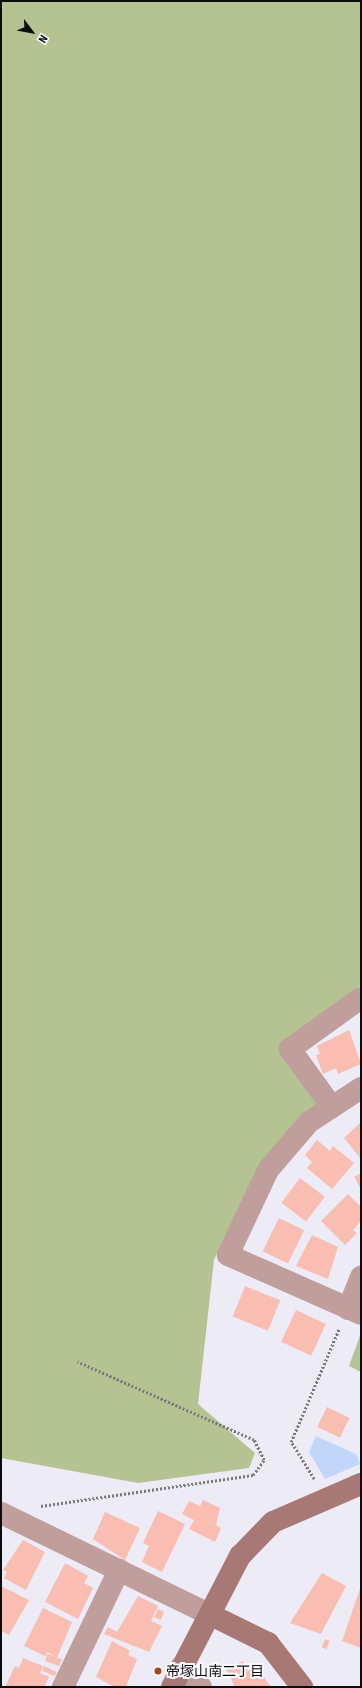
<!DOCTYPE html>
<html>
<head>
<meta charset="utf-8">
<style>
  body { margin:0 }
  #map { position:relative; width:362px; height:1688px; overflow:hidden; background:#edebf6; font-family:"Roboto Condensed","Noto Sans JP",sans-serif }
  div>[style] { position:absolute }
  [style*='--x'] { left:calc(var(--x)*1px); top:calc(var(--y)*1px); width:calc(var(--w)*1px); rotate:calc(var(--a)*1deg) }
  .green>* { inset:0; background:#b5c392 }
  .water>* { inset:0; background:#c1d6f9 }
  .building>* { inset:0; background:#fabdb1; transform-origin:0 0 }
  .path>* { height:2.5px; margin-top:-1.25px; transform-origin:0; background:repeating-linear-gradient(90deg,#78777e 0 2px,transparent 0 4px) }
  .street>* { height:22px; margin:-11px; padding:0 11px; transform-origin:11px; border-radius:11px; background:#c09e9c }
  .secondary>* { height:22px; margin:-11px; padding:0 11px; transform-origin:11px; border-radius:11px; background:#a87875 }
  .dots>* { width:11px; height:11px; translate:-50% -50%; box-sizing:border-box; border:2px solid #faf9fe; border-radius:50% }
  span { translate:-50% -50%; white-space:nowrap; text-align:center; line-height:1.15; -webkit-text-stroke:4px #faf9fe; paint-order:stroke }
  .poi-label { font-size:14px; color:#0c0c0f }
  .left { translate:0 -50%; text-align:left }
  .frame { position:absolute; inset:0; border:2px solid #0c0c0f; pointer-events:none }
  .north { position:absolute; left:12px; top:12px; width:40px; height:40px; -webkit-text-stroke:3px #faf9fe; paint-order:stroke; rotate:122deg; font-size:11px; font-weight:700; line-height:16px; text-align:center; color:#0c0c0f }
  .north::after { content:''; display:block; margin:auto; width:14px; height:18px; background:#0c0c0f; clip-path:polygon(50% 0,100% 100%,50% 72%,0 100%) }
</style>
</head>
<body>
<div id="map">
  <div class="green">
    <div style="clip-path:polygon(1px 1px,361px 1px,361px 986px,279px 1046px,320px 1102px,255px 1175px,214px 1260px,198px 1404px,255px 1453px,249px 1468px,138px 1483px,1px 1458px)"></div>
    <div style="clip-path:polygon(361px 1333px,361px 1372px,349px 1366px)"></div>
  </div>
  <div class="water">
    <div style="clip-path:polygon(316px 1436px,356px 1454px,360px 1464px,325px 1479px,309px 1452px)"></div>
  </div>
  <div class="building">
    <div style="clip-path:polygon(349px 1030px,361px 1064px,338px 1074px,336px 1068px,323px 1074px,316px 1055px,320px 1054px,317px 1046px)"></div>
    <div style="clip-path:polygon(361px 1122px,361px 1159px,344px 1138px)"></div>
    <div style="clip-path:polygon(317px 1140px,330px 1151px,333px 1146px,354px 1163px,332px 1189px,307px 1168px,312px 1162px,305px 1155px)"></div>
    <div style="clip-path:polygon(361px 1173px,361px 1189px,354px 1177px)"></div>
    <div style="left:300px;top:1178px;width:31px;height:31px;rotate:37deg"></div>
    <div style="clip-path:polygon(348px 1194px,361px 1207px,361px 1221px,353px 1230px,357px 1233px,345px 1245px,321px 1221px)"></div>
    <div style="left:279px;top:1218px;width:28px;height:37px;rotate:26deg"></div>
    <div style="clip-path:polygon(312px 1235px,338px 1247px,328px 1279px,296px 1266px)"></div>
    <div style="left:245px;top:1286px;width:38px;height:33px;rotate:22deg"></div>
    <div style="left:296px;top:1310px;width:33px;height:35px;rotate:25deg"></div>
    <div style="left:327px;top:1407px;width:25px;height:22px;rotate:26deg"></div>
    <div style="clip-path:polygon(203px 1500px,220px 1508px,216px 1525px,221px 1528px,215px 1542px,189px 1529px,194px 1520px,182px 1514px,189px 1501px,200px 1506px)"></div>
    <div style="clip-path:polygon(158px 1511px,185px 1524px,162px 1572px,142px 1562px,149px 1546px,143px 1543px)"></div>
    <div style="clip-path:polygon(105px 1512px,140px 1528px,125px 1560px,93px 1539px)"></div>
    <div style="clip-path:polygon(23px 1540px,45px 1552px,26px 1590px,4px 1578px,7px 1572px,3px 1570px)"></div>
    <div style="clip-path:polygon(65px 1563px,88px 1576px,84px 1583px,93px 1588px,78px 1619px,45px 1602px)"></div>
    <div style="clip-path:polygon(322px 1573px,346px 1586px,321px 1634px,290px 1623px)"></div>
    <div style="clip-path:polygon(1px 1586px,29px 1600px,9px 1635px,1px 1631px)"></div>
    <div style="clip-path:polygon(361px 1586px,361px 1648px,342px 1641px)"></div>
    <div style="clip-path:polygon(138px 1596px,158px 1606px,151px 1621px,162px 1626px,149px 1652px,104px 1634px,108px 1627px,117px 1632px)"></div>
    <div style="clip-path:polygon(43px 1608px,72px 1622px,57px 1658px,62px 1659px,59px 1666px,45px 1661px,47px 1654px,54px 1656px,47px 1652px,45px 1656px,24px 1646px)"></div>
    <div style="clip-path:polygon(158px 1609px,164px 1612px,161px 1620px,154px 1617px)"></div>
    <div style="left:325px;top:1639px;width:5px;height:9px;rotate:22deg"></div>
    <div style="clip-path:polygon(112px 1641px,130px 1651px,128px 1655px,137px 1659px,126px 1687px,114px 1687px,96px 1677px)"></div>
    <div style="clip-path:polygon(23px 1658px,43px 1666px,40px 1673px,49px 1677px,44px 1687px,5px 1687px,15px 1666px,19px 1668px)"></div>
    <div style="clip-path:polygon(243px 1661px,248px 1671px,256px 1666px,271px 1687px,235px 1687px,226px 1669px)"></div>
    <div style="left:44px;top:1666px;width:14px;height:5px;rotate:25deg"></div>
  </div>
  <div class="path">
    <div style="--x:314;--y:1479;--w:44;--a:-121.9"></div>
    <div style="--x:291;--y:1442;--w:123;--a:-67"></div>
    <div style="--x:41;--y:1506;--w:214;--a:-8.3"></div>
    <div style="--x:253;--y:1475;--w:19;--a:-54"></div>
    <div style="--x:264;--y:1460;--w:22;--a:-117"></div>
    <div style="--x:254;--y:1440;--w:193;--a:-156.2"></div>
  </div>
  <div class="street">
    <div style="--x:361;--y:1088;--w:62;--a:146.8"></div>
    <div style="--x:309;--y:1122;--w:63;--a:130.5"></div>
    <div style="--x:268;--y:1170;--w:94;--a:115.2"></div>
    <div style="--x:228;--y:1255;--w:145;--a:23.9"></div>
    <div style="--x:332;--y:1107;--w:72;--a:-125.9"></div>
    <div style="--x:290;--y:1049;--w:87;--a:-35.7"></div>
    <div style="--x:348;--y:1309;--w:35;--a:-68"></div>
    <div style="--x:1;--y:1513;--w:233;--a:25.9"></div>
    <div style="--x:181;--y:1667;--w:28;--a:45"></div>
    <div style="--x:63;--y:1687;--w:130;--a:-64.4"></div>
  </div>
  <div class="secondary">
    <div style="--x:211;--y:1615;--w:64;--a:26.2"></div>
    <div style="--x:268;--y:1643;--w:56;--a:52.3"></div>
    <div style="--x:172;--y:1687;--w:148;--a:-62.6"></div>
    <div style="--x:240;--y:1556;--w:47;--a:-45.9"></div>
    <div style="--x:273;--y:1522;--w:96;--a:-23.4"></div>
  </div>
  <div class="dots">
    <div style="left:158px;top:1671px;background:#aa4224"></div>
  </div>
  <div class="poi-label">
    <span class="left" style="left:166px;top:1671px">帝塚山南二丁目</span>
  </div>
  <div class="frame"></div>
  <div class="north">N</div>
</div>
</body>
</html>
